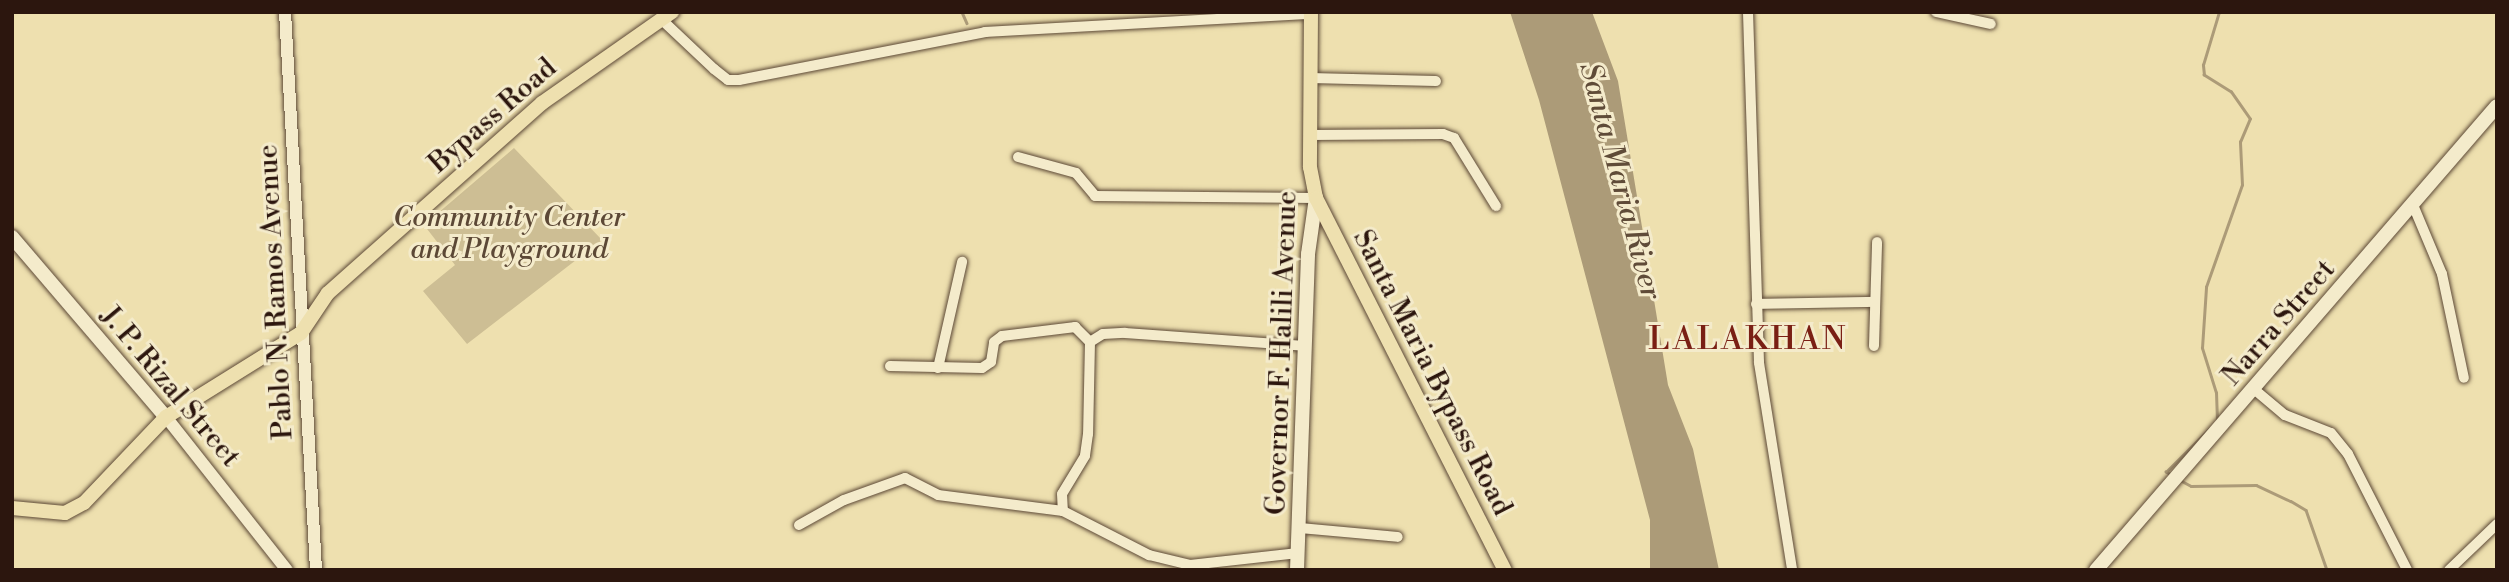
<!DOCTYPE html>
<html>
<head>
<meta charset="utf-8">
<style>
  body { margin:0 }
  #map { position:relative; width:2509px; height:582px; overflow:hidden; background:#eee0af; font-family:"Libre Bodoni",serif }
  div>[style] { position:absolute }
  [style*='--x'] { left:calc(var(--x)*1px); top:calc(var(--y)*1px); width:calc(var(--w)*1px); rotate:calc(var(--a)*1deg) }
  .green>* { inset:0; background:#cdbe94 }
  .water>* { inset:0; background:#ac9b78 }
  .stream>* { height:2.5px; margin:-1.25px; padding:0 1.25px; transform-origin:1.25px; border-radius:1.25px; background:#ac9b78 }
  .roads { filter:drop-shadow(0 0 2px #5c4836) drop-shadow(0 0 2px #5c4836) }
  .minor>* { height:10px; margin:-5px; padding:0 5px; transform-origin:5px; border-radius:5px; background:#f4ebcb }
  .tertiary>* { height:12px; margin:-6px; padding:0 6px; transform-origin:6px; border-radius:6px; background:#f4ebcb }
  .secondary>* { height:14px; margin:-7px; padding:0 7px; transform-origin:7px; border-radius:7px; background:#f4ebcb }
  .primary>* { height:14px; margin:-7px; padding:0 7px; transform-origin:7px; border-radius:7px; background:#eee0af }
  span { translate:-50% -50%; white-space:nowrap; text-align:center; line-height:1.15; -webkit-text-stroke:6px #f4ebcb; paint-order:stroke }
  .street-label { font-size:28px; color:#2c160e }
  .park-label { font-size:28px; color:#5c4836; font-style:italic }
  .water-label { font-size:30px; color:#5f4b38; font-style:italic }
  .quarter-label { font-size:32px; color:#7a1f14; letter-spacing:2px }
  .frame { position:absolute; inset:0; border:14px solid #2c160e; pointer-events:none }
</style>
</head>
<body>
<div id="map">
  <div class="green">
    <div style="clip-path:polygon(514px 148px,602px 240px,467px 344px,423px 291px,455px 265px,424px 225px)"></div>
  </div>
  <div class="water">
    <div style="clip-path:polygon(1510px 12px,1592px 12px,1618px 81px,1668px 385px,1693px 449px,1719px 570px,1650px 570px,1650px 520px,1539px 100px)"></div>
  </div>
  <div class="stream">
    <div style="--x:962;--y:12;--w:12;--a:66"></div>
    <div style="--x:2217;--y:421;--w:28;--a:-92"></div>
    <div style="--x:2216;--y:393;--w:47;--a:-107.3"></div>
    <div style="--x:2202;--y:348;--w:61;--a:-86.2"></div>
    <div style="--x:2206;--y:287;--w:108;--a:-70.6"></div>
    <div style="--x:2242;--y:185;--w:43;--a:-92.7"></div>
    <div style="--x:2240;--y:142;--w:25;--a:-67"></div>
    <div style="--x:2250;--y:119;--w:33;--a:-125"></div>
    <div style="--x:2231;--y:92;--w:32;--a:-148"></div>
    <div style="--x:2204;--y:75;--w:10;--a:-96"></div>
    <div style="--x:2203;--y:65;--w:55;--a:-73.2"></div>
    <div style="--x:2171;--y:475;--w:6;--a:-149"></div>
    <div style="--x:2166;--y:472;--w:62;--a:-45"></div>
    <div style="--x:2182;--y:481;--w:10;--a:29"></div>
    <div style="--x:2191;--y:486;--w:65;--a:-0.9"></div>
    <div style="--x:2256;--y:485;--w:38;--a:25"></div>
    <div style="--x:2291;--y:501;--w:17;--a:31"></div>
    <div style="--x:2306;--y:510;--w:64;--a:70.7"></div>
  </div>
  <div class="roads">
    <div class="minor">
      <div style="--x:1748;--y:12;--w:351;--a:88.2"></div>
      <div style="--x:1759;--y:363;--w:210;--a:80.9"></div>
      <div style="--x:1936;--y:12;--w:56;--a:12.3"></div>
      <div style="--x:661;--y:19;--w:73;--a:43.3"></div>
      <div style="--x:714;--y:69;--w:18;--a:38"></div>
      <div style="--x:728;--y:80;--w:11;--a:0"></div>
      <div style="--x:739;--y:80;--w:251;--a:-11"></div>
      <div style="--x:985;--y:32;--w:326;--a:-3.2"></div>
      <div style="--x:1310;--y:78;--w:126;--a:1.4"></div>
      <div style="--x:1310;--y:135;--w:133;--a:-0.4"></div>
      <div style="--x:1443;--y:134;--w:12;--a:20"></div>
      <div style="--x:1454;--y:138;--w:80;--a:58.3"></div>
      <div style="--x:1018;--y:157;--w:60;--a:15.4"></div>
      <div style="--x:1076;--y:173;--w:30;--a:50"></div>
      <div style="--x:1095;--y:196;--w:221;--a:0.5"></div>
      <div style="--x:2413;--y:205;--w:75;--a:67.2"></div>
      <div style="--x:2442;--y:274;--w:106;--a:78.1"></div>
      <div style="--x:1756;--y:304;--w:119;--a:-1"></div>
      <div style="--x:1090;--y:342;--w:15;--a:-32"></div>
      <div style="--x:1103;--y:334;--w:22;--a:-3"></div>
      <div style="--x:1125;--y:333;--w:180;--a:4.1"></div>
      <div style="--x:1874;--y:346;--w:104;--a:-88.3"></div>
      <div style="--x:890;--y:366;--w:92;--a:1.2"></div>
      <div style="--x:982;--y:368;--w:11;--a:-34"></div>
      <div style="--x:991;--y:362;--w:20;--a:-81"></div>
      <div style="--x:994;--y:342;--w:10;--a:-37"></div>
      <div style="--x:1002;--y:336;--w:74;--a:-7"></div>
      <div style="--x:1075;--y:327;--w:21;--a:45"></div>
      <div style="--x:1090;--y:342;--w:92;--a:91.2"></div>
      <div style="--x:1088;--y:434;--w:22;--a:98"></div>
      <div style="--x:1085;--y:456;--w:44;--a:121.2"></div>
      <div style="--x:1062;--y:494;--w:17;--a:87"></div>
      <div style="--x:1063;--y:511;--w:97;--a:27.1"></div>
      <div style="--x:1149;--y:555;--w:42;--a:13.7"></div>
      <div style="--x:1190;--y:565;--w:109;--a:-6.3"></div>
      <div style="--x:938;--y:368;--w:109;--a:-77.2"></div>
      <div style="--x:2255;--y:390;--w:39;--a:40"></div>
      <div style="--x:2285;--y:415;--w:49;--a:21.4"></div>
      <div style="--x:2331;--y:433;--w:27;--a:51"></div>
      <div style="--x:2348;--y:454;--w:130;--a:63"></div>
      <div style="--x:799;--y:525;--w:51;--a:-29.1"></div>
      <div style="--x:844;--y:500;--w:65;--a:-19.8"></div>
      <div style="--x:905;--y:478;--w:37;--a:27"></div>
      <div style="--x:938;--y:495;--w:126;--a:7.3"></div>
      <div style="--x:1300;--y:528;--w:98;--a:5.2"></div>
      <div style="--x:2449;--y:570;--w:66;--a:-43.8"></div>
    </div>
    <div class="tertiary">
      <div style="--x:285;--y:12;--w:559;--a:86.82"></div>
      <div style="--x:166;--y:417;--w:195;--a:51.7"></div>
    </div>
    <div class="secondary">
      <div style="--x:12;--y:237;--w:237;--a:49.5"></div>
      <div style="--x:1297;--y:570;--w:316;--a:-88"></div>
      <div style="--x:1308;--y:254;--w:57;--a:-81.9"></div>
      <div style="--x:2096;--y:570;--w:613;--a:-49.17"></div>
    </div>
    <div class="primary">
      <div style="--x:1311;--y:12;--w:155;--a:90.4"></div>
      <div style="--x:1310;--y:167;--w:32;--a:79"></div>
      <div style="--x:1316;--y:198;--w:417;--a:63.1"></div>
      <div style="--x:12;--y:508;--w:53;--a:5.4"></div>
      <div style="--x:65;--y:513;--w:21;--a:-28"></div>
      <div style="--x:84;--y:503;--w:119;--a:-46.4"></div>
      <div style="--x:166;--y:417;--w:159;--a:-31.9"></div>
      <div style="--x:301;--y:333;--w:48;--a:-56"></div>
      <div style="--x:328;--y:293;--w:286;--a:-41.6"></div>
      <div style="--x:542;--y:103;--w:159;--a:-35"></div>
    </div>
  </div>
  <div class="street-label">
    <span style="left:493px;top:116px;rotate:-41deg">Bypass Road</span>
    <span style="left:276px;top:292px;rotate:-93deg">Pablo N. Ramos Avenue</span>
    <span style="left:2279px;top:323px;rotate:-49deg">Narra Street</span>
    <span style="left:1282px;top:353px;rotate:-88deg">Governor F. Halili Avenue</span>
    <span style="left:1432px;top:373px;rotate:63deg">Santa Maria Bypass Road</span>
    <span style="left:170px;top:387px;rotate:50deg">J. P. Rizal Street</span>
  </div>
  <div class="park-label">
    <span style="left:509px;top:234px">Community Center<br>and Playground</span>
  </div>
  <div class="water-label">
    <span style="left:1620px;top:181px;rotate:75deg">Santa Maria River</span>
  </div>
  <div class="quarter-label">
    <span style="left:1748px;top:339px">LALAKHAN</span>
  </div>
  <div class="frame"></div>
</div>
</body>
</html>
